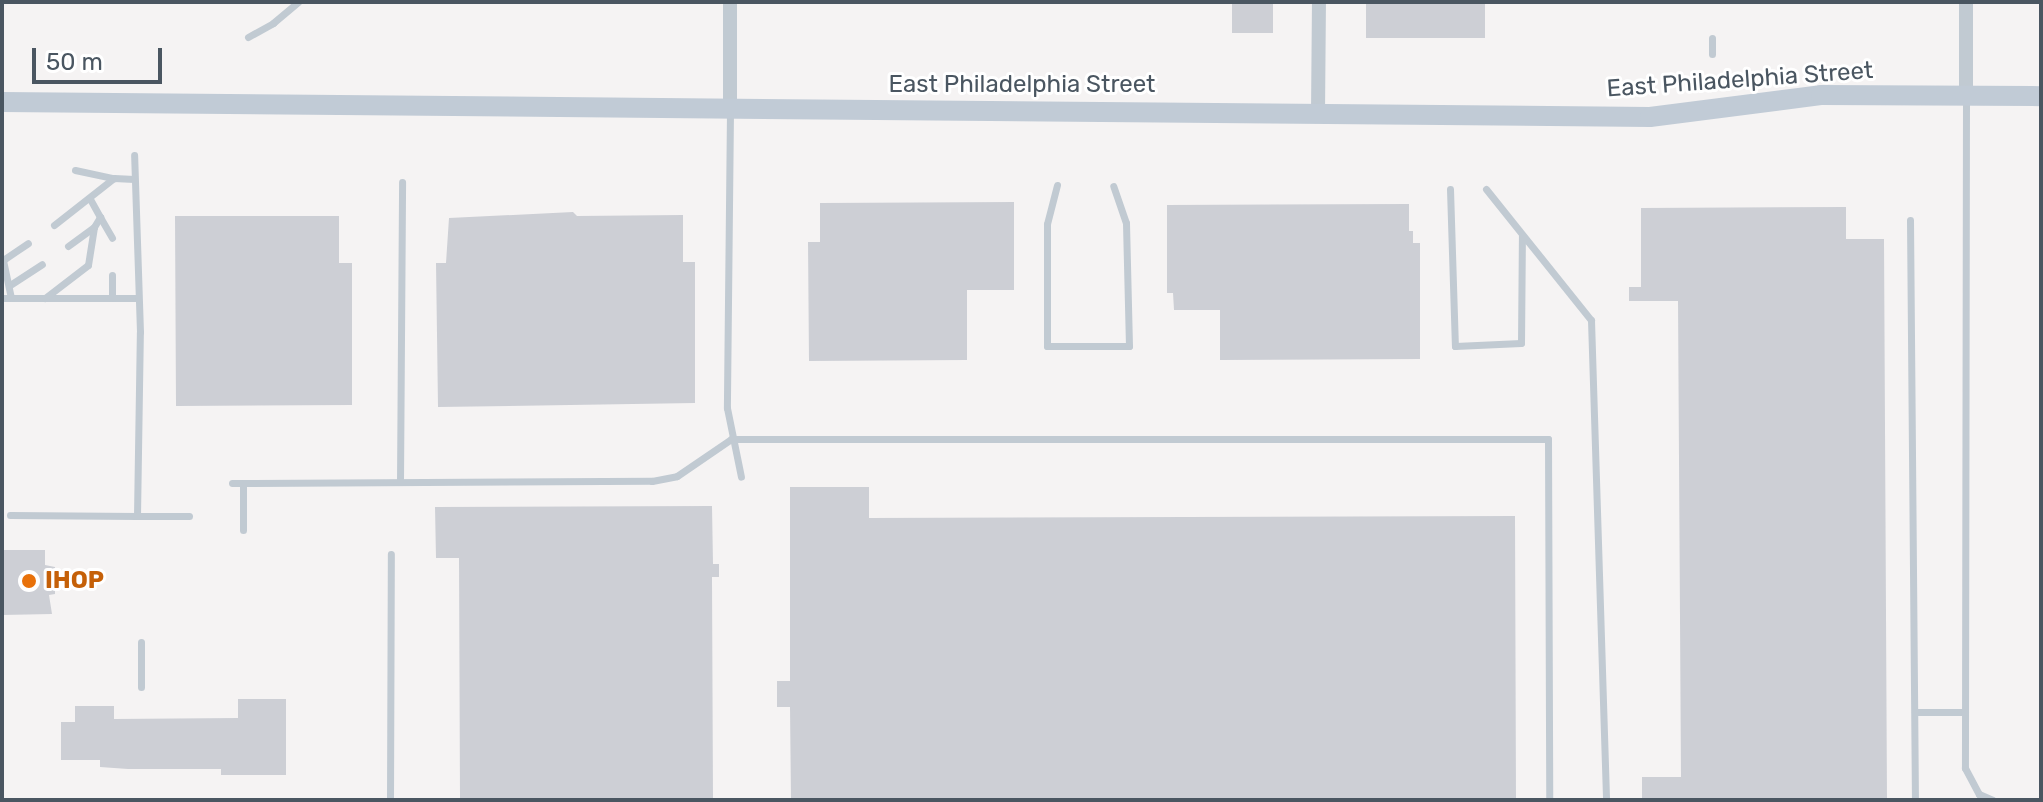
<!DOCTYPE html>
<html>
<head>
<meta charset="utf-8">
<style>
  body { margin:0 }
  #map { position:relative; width:2043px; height:802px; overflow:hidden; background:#f5f3f3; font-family:Rubik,sans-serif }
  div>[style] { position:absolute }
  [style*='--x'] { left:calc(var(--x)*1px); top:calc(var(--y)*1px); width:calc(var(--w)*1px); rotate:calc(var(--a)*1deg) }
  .building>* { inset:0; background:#cdcfd5; transform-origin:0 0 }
  .lane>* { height:7px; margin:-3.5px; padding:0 3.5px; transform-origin:3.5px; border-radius:3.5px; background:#c1cad2 }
  .street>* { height:14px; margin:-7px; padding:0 7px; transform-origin:7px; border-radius:7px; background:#c1cad2 }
  .secondary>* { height:20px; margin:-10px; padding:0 10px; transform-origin:10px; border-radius:10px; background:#c1cbd6 }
  .dots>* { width:22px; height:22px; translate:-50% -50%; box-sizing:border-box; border:4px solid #fff; border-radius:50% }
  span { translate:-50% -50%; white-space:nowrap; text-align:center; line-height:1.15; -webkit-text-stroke:6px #fff; paint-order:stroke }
  .street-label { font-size:24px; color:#4a5661 }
  .food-label { font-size:24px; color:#c56008; font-weight:700 }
  .left { translate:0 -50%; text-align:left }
  .frame { position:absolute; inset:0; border:4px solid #4a5661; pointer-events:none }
  .scale { position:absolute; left:32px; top:48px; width:130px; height:36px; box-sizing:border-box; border:4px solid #4a5661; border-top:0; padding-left:10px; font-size:24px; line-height:28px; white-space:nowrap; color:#4a5661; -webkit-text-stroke:6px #fff; paint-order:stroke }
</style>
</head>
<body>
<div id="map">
  <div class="building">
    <div style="left:1232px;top:2px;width:41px;height:31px"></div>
    <div style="left:1366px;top:2px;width:119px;height:36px"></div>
    <div style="clip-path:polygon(1014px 202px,1014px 290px,967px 290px,967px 360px,809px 361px,808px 242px,820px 242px,820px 203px)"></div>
    <div style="clip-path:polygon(1409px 204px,1409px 231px,1413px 231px,1413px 243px,1420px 243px,1420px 359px,1220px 360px,1220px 310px,1174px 310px,1173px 293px,1167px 293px,1167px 205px)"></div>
    <div style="clip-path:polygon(1846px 207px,1846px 239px,1884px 239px,1887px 800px,1642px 800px,1642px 777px,1681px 777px,1678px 301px,1629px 301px,1629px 287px,1641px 287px,1641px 208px)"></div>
    <div style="clip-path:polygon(573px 212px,577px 216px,683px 215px,683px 262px,695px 262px,695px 403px,438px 407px,436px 263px,446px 263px,449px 218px)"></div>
    <div style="clip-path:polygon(175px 216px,339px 216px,339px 263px,352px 263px,352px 405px,176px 406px)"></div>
    <div style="clip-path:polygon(790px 487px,869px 487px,869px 518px,1515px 516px,1516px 800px,791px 800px,790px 707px,777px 707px,777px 681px,790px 681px)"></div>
    <div style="clip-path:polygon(712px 506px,713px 564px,719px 564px,719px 577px,712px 577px,713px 800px,460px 800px,459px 558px,436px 558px,435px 507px)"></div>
    <div style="clip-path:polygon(2px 550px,45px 550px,45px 565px,55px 567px,55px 594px,49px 595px,52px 614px,2px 615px)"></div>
    <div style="clip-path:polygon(238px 699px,286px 699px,286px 775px,221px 775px,221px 769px,128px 769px,100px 767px,100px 760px,61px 760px,61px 722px,75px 722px,75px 706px,114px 706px,114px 719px,238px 718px)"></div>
  </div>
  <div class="lane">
    <div style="--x:248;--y:37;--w:29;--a:-29"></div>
    <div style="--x:273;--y:23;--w:33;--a:-40"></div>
    <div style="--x:1712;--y:38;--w:16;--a:90"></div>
    <div style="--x:1966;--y:99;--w:669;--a:90.09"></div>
    <div style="--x:1965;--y:768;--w:30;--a:62"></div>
    <div style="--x:1979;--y:794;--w:15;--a:23"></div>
    <div style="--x:730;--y:111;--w:297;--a:90.6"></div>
    <div style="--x:727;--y:408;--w:70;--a:78.5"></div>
    <div style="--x:75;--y:170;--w:40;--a:12"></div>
    <div style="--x:1057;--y:185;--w:40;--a:104.4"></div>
    <div style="--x:1047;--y:224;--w:122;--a:90"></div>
    <div style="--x:1047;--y:346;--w:82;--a:0"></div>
    <div style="--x:1129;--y:346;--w:123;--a:-91.4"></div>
    <div style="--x:1126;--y:223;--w:39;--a:-109"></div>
    <div style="--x:1450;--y:189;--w:157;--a:88.2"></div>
    <div style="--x:1455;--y:346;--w:66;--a:-2.6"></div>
    <div style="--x:1521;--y:343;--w:108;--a:-89.5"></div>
    <div style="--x:1486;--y:189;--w:168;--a:51.3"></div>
    <div style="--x:1591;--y:320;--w:480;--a:88.2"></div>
    <div style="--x:100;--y:217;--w:24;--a:60"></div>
    <div style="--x:1910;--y:220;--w:580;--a:89.51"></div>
    <div style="--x:54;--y:225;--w:76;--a:-38.1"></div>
    <div style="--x:114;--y:178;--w:20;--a:3"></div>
    <div style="--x:68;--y:246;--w:32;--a:-36"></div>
    <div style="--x:10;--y:285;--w:38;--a:-33"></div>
    <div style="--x:2;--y:298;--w:136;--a:0"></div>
    <div style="--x:11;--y:298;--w:39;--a:-102"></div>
    <div style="--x:3;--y:260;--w:30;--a:-34"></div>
    <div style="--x:45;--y:298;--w:54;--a:-37.5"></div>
    <div style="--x:88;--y:265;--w:38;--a:-81"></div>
    <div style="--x:94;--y:227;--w:12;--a:-59"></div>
    <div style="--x:100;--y:217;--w:21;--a:-119"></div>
    <div style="--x:112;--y:298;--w:23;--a:-90"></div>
    <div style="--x:400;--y:482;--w:300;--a:-89.6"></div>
    <div style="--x:232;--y:483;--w:420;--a:-0.3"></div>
    <div style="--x:652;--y:481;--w:25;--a:-11"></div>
    <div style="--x:677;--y:476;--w:65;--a:-34.4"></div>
    <div style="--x:731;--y:439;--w:817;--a:0"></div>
    <div style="--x:1548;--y:439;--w:361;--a:89.8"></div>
    <div style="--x:243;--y:483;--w:47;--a:90"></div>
    <div style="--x:10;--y:515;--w:127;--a:0.5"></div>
    <div style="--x:137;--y:516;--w:184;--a:-89.1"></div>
    <div style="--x:140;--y:332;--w:177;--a:-91.9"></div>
    <div style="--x:137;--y:516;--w:52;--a:0"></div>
    <div style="--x:141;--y:642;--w:45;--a:90"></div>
    <div style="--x:1915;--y:712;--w:50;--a:0"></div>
    <div style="--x:390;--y:800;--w:246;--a:-89.8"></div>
  </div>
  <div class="street">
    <div style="--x:730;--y:2;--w:107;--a:90"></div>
    <div style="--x:1966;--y:95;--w:93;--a:-90"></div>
    <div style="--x:1318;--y:113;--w:111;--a:-89.5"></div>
  </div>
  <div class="secondary">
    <div style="--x:2;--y:102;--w:1648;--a:0.52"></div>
    <div style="--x:1650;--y:117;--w:172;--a:-7.3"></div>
    <div style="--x:1821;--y:95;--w:220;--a:0.3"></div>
  </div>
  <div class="dots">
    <div style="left:29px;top:581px;background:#e8710a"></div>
  </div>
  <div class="street-label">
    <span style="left:1740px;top:80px;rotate:-4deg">East Philadelphia Street</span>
    <span style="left:1022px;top:85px">East Philadelphia Street</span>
  </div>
  <div class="food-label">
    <span class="left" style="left:45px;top:581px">IHOP</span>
  </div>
  <div class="frame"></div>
  <div class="scale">50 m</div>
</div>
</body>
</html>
